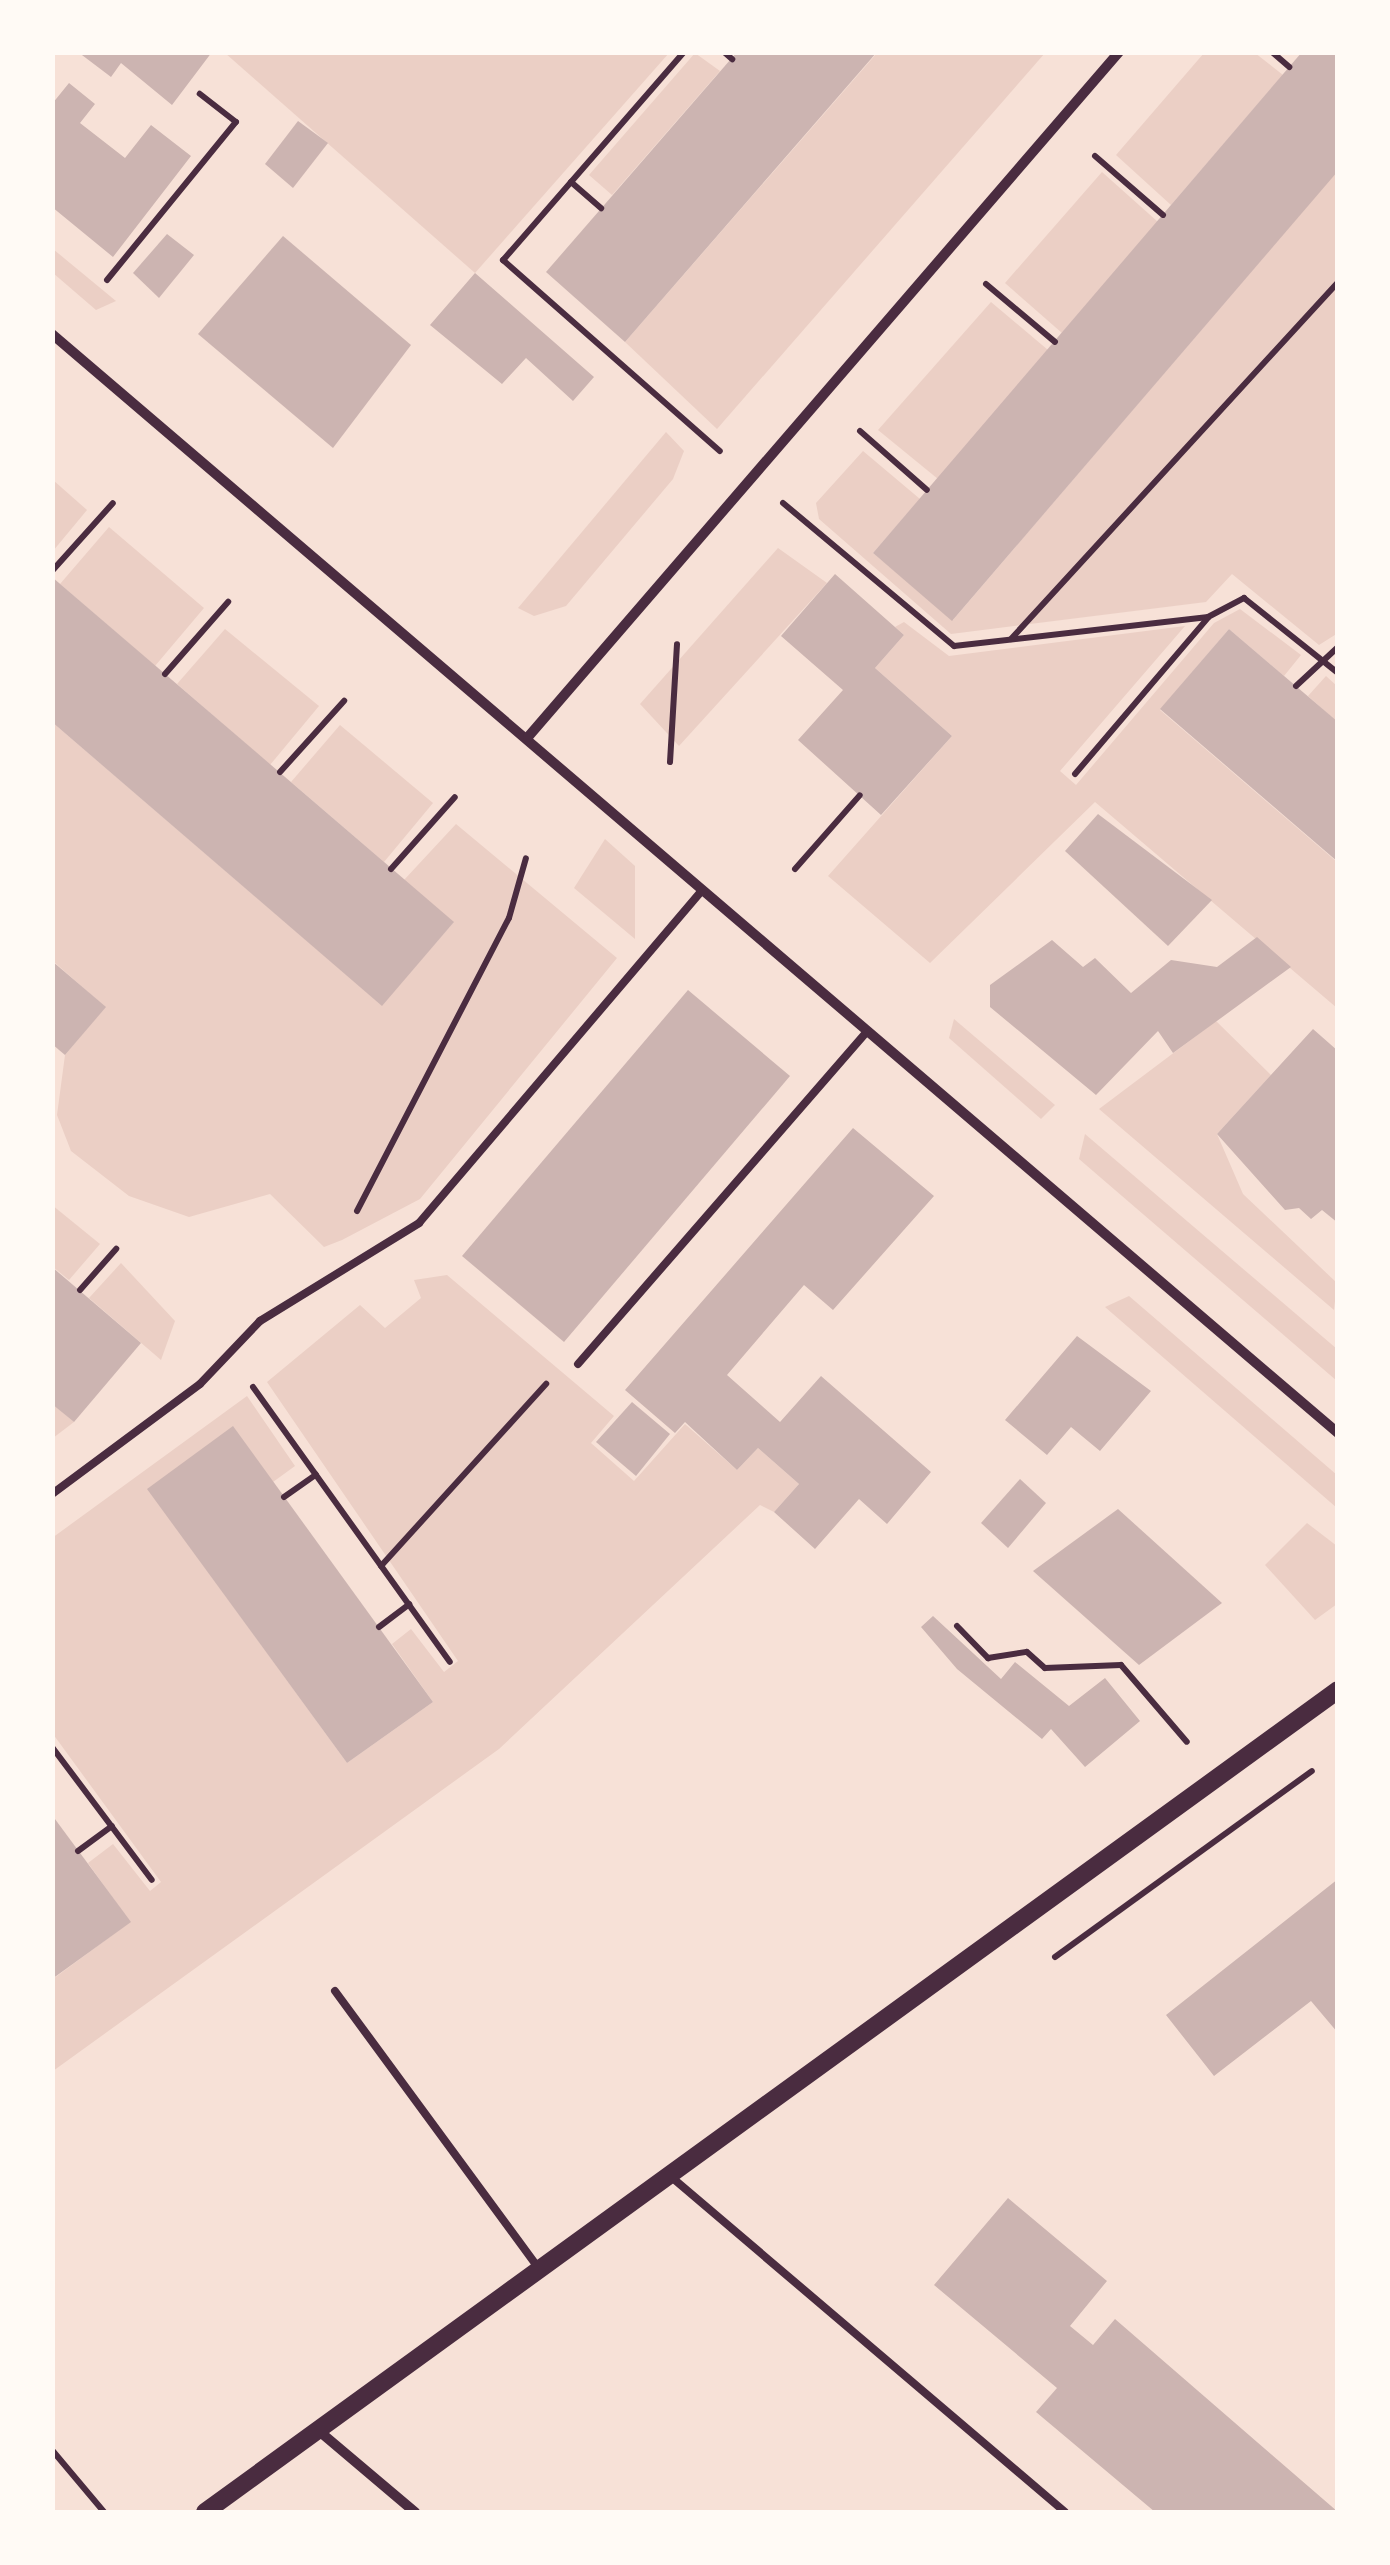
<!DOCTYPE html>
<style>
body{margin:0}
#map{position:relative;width:1390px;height:2565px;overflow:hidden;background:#f7e1d7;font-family:Lato,sans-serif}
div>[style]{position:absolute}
.green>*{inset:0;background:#ebcfc5}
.building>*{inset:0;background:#ccb4b1}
.path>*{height:6px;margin:-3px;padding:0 3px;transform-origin:3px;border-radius:3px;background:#4a2c40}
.service>*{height:8px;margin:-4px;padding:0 4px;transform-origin:4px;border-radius:4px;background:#4a2c40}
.minor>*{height:10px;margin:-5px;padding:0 5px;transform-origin:5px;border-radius:5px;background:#4a2c40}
.tertiary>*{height:18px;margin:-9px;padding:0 9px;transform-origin:9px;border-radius:9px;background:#4a2c40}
span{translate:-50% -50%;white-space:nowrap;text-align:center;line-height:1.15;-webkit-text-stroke:8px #fffaf5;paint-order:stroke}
.frame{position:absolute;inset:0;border:55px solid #fffaf5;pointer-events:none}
</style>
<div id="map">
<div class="green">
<i style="clip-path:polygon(225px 53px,669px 53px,475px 273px)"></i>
<i style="clip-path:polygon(695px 53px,720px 71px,612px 195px,589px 175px)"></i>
<i style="clip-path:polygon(877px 53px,1045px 53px,717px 429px,625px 342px)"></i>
<i style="clip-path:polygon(1204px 53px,1255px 53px,1283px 75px,1171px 205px,1116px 155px)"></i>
<i style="clip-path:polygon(1337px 171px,1338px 633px,1319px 645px,1232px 574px,1206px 602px,951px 634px,819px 519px,816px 503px,863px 451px,920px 499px,873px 553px,953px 620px)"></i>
<i style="clip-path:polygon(1102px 172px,1158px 222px,1062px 333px,1005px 283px)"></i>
<i style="clip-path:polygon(52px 249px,53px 249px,116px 301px,96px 310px,53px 273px)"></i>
<i style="clip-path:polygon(991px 302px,1048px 350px,938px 479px,878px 430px)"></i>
<i style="clip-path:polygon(666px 432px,684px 451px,673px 479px,566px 606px,534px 616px,518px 608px)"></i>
<i style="clip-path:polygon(53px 480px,87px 510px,53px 551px)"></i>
<i style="clip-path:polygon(109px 527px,204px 608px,155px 666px,60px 584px)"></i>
<i style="clip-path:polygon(778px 548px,827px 583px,679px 746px,640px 704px)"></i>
<i style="clip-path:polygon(1240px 609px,1301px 655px,1284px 676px,1229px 629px,1160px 710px,1337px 862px,1337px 1008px,1095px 802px,930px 963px,828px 876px,952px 736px,875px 668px,904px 635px,895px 627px,904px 622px,949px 656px,1185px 626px,1060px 771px,1076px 785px,1214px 623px)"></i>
<i style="clip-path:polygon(225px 629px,319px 706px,270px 765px,177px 684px)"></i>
<i style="clip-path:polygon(1326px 676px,1337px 686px,1337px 722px,1308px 696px)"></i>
<i style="clip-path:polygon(52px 722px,382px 1005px,453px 923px,404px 880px,456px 824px,617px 958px,420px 1199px,342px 1240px,324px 1247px,270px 1194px,189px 1217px,129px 1196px,71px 1151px,57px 1115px,65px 1055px,105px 1007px,53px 961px)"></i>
<i style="clip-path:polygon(340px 725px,433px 803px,384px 862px,291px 782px)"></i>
<i style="clip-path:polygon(605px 839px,635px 866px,635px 939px,574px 888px)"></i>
<i style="clip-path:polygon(954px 1019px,1055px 1105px,1041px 1119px,949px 1038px)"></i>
<i style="clip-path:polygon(1216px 1021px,1271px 1075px,1217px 1134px,1243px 1194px,1337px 1283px,1334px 1310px,1099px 1109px)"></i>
<i style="clip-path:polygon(1085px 1134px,1337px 1349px,1337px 1381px,1079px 1159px)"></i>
<i style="clip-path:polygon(52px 1205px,100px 1244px,69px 1280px,53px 1267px)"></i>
<i style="clip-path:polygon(121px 1263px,175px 1321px,161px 1360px,89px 1298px)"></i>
<i style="clip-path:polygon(447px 1275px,614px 1416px,591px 1443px,634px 1481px,685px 1424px,737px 1470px,758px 1448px,799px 1484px,774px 1512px,760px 1505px,499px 1749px,53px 2071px,53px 1979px,130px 1922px,88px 1863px,113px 1844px,150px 1891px,161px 1882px,53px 1734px,52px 1538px,247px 1396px,295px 1466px,273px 1482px,148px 1489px,347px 1763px,433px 1702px,392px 1644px,411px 1629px,444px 1672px,458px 1661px,267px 1382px,360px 1305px,385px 1328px,421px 1298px,414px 1280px)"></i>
<i style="clip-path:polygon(1129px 1296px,1337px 1475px,1337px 1508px,1105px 1307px)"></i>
<i style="clip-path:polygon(53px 1404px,74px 1422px,53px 1438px)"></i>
<i style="clip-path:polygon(1307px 1523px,1337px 1546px,1337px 1604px,1315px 1620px,1265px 1565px)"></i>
</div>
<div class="building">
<i style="clip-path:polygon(78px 52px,212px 52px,172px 105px,121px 63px,111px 77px)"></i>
<i style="clip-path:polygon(737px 52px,877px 52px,625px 342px,546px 272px)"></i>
<i style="clip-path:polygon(1302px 52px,1338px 52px,1338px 171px,952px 621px,873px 553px)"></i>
<i style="clip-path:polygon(69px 83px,95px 104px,80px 123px,125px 158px,151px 125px,191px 156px,113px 257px,52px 207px,52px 104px)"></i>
<i style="clip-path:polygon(298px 121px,328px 143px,293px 188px,265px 164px)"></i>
<i style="clip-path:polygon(167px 234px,194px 255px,159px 298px,133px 273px)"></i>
<i style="clip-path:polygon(283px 236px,411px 345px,333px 448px,198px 334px)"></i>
<i style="clip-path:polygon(475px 273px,594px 377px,573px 401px,526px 358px,502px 384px,430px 325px)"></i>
<i style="clip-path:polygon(835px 574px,904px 635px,875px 668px,952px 736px,881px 815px,798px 740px,843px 690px,781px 636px)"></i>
<i style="clip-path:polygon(52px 577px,454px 922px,382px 1006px,52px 722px)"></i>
<i style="clip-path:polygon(1229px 629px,1338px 722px,1338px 862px,1160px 709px)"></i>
<i style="clip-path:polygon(1098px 814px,1212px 900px,1168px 946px,1065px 851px)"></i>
<i style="clip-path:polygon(1257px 937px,1291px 967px,1173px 1053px,1158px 1031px,1096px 1095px,990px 1007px,990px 985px,1052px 940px,1083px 967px,1095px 958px,1131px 993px,1171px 960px,1217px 967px)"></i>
<i style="clip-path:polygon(52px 961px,106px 1007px,65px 1055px,52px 1044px)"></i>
<i style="clip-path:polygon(688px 990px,790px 1076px,564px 1342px,462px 1256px)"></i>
<i style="clip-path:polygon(1313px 1029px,1338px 1051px,1338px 1223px,1322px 1210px,1311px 1219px,1299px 1208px,1285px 1210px,1217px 1134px)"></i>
<i style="clip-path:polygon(853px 1128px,934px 1196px,833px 1310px,804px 1285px,727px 1375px,780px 1422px,821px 1376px,931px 1472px,887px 1524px,859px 1499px,815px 1549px,774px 1512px,799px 1484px,758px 1448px,737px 1470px,685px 1422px,675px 1433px,625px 1390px)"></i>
<i style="clip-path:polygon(52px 1267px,141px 1343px,74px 1422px,52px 1404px)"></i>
<i style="clip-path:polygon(1077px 1336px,1151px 1391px,1100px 1451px,1071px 1427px,1047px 1455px,1005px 1420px)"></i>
<i style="clip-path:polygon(632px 1402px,670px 1434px,636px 1476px,596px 1442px)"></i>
<i style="clip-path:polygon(233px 1426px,433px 1702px,347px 1763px,147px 1489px)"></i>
<i style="clip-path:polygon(1020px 1479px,1046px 1503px,1008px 1548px,981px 1523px)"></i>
<i style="clip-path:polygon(1118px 1509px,1222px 1603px,1139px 1665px,1033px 1571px)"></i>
<i style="clip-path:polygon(933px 1616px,1001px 1679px,1015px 1662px,1069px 1706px,1105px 1678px,1140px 1721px,1085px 1767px,1051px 1729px,1042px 1739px,957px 1669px,921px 1627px)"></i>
<i style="clip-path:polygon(52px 1815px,131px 1922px,52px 1979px)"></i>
<i style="clip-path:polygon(1338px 1879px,1338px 2033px,1311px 2001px,1214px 2076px,1166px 2015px)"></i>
<i style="clip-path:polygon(1008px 2198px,1107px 2281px,1070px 2326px,1093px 2345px,1115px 2319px,1338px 2512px,1155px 2512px,1036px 2412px,1057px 2388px,934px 2285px)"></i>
</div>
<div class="path">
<i style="left:684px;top:52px;width:276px;rotate:131deg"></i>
<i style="left:503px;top:260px;width:289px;rotate:41.4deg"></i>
<i style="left:724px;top:52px;width:11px;rotate:41deg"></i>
<i style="left:1272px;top:52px;width:23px;rotate:41deg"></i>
<i style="left:1095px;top:156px;width:90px;rotate:40.9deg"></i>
<i style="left:571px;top:182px;width:40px;rotate:41deg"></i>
<i style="left:107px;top:280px;width:204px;rotate:-50.8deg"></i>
<i style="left:236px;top:122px;width:46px;rotate:-142.1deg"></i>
<i style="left:986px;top:284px;width:90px;rotate:40deg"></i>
<i style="left:860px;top:431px;width:89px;rotate:41.4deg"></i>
<i style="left:783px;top:503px;width:223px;rotate:39.9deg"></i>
<i style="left:954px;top:646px;width:256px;rotate:-6.5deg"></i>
<i style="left:1208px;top:617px;width:41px;rotate:-27.8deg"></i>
<i style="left:1244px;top:598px;width:120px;rotate:38.6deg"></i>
<i style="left:52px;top:571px;width:91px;rotate:-48.1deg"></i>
<i style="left:1011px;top:639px;width:484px;rotate:-47.5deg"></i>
<i style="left:165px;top:674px;width:96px;rotate:-48.8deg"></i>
<i style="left:1296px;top:686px;width:57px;rotate:-42.9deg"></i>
<i style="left:670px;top:762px;width:118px;rotate:-86.6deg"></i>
<i style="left:280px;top:772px;width:96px;rotate:-48deg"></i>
<i style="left:1075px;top:774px;width:205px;rotate:-49.6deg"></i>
<i style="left:391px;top:869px;width:96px;rotate:-48.4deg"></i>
<i style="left:795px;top:869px;width:98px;rotate:-48.7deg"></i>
<i style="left:357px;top:1211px;width:330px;rotate:-62.6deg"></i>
<i style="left:509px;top:918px;width:62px;rotate:-74.2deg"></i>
<i style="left:80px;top:1290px;width:55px;rotate:-48.7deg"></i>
<i style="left:253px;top:1387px;width:338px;rotate:54.4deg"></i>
<i style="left:284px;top:1497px;width:39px;rotate:-35deg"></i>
<i style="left:381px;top:1566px;width:246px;rotate:-47.8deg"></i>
<i style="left:957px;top:1626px;width:45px;rotate:45.9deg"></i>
<i style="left:988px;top:1658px;width:39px;rotate:-9deg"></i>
<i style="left:1027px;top:1652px;width:24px;rotate:42deg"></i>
<i style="left:1045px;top:1668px;width:76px;rotate:-2.3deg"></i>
<i style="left:1121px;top:1665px;width:101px;rotate:49.4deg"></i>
<i style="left:379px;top:1627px;width:38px;rotate:-37deg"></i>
<i style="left:52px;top:1747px;width:166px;rotate:53.1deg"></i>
<i style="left:78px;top:1851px;width:42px;rotate:-36.3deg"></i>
<i style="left:1055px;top:1957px;width:317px;rotate:-35.9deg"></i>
<i style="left:52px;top:2450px;width:81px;rotate:50deg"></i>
</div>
<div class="service">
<i style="left:578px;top:1364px;width:440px;rotate:-49deg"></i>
<i style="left:52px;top:1494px;width:184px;rotate:-36.6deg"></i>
<i style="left:200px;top:1384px;width:87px;rotate:-46.4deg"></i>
<i style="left:260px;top:1321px;width:187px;rotate:-31.6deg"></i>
<i style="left:419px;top:1223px;width:437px;rotate:-49.6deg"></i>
<i style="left:335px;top:1991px;width:345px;rotate:53.7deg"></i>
<i style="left:669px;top:2175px;width:520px;rotate:40.4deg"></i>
</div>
<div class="minor">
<i style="left:52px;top:334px;width:1692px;rotate:40.52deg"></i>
<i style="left:528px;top:737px;width:905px;rotate:-49.21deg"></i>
<i style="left:319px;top:2431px;width:126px;rotate:40.2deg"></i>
</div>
<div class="tertiary">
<i style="left:205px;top:2512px;width:1400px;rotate:-35.96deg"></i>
</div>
<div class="frame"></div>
</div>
